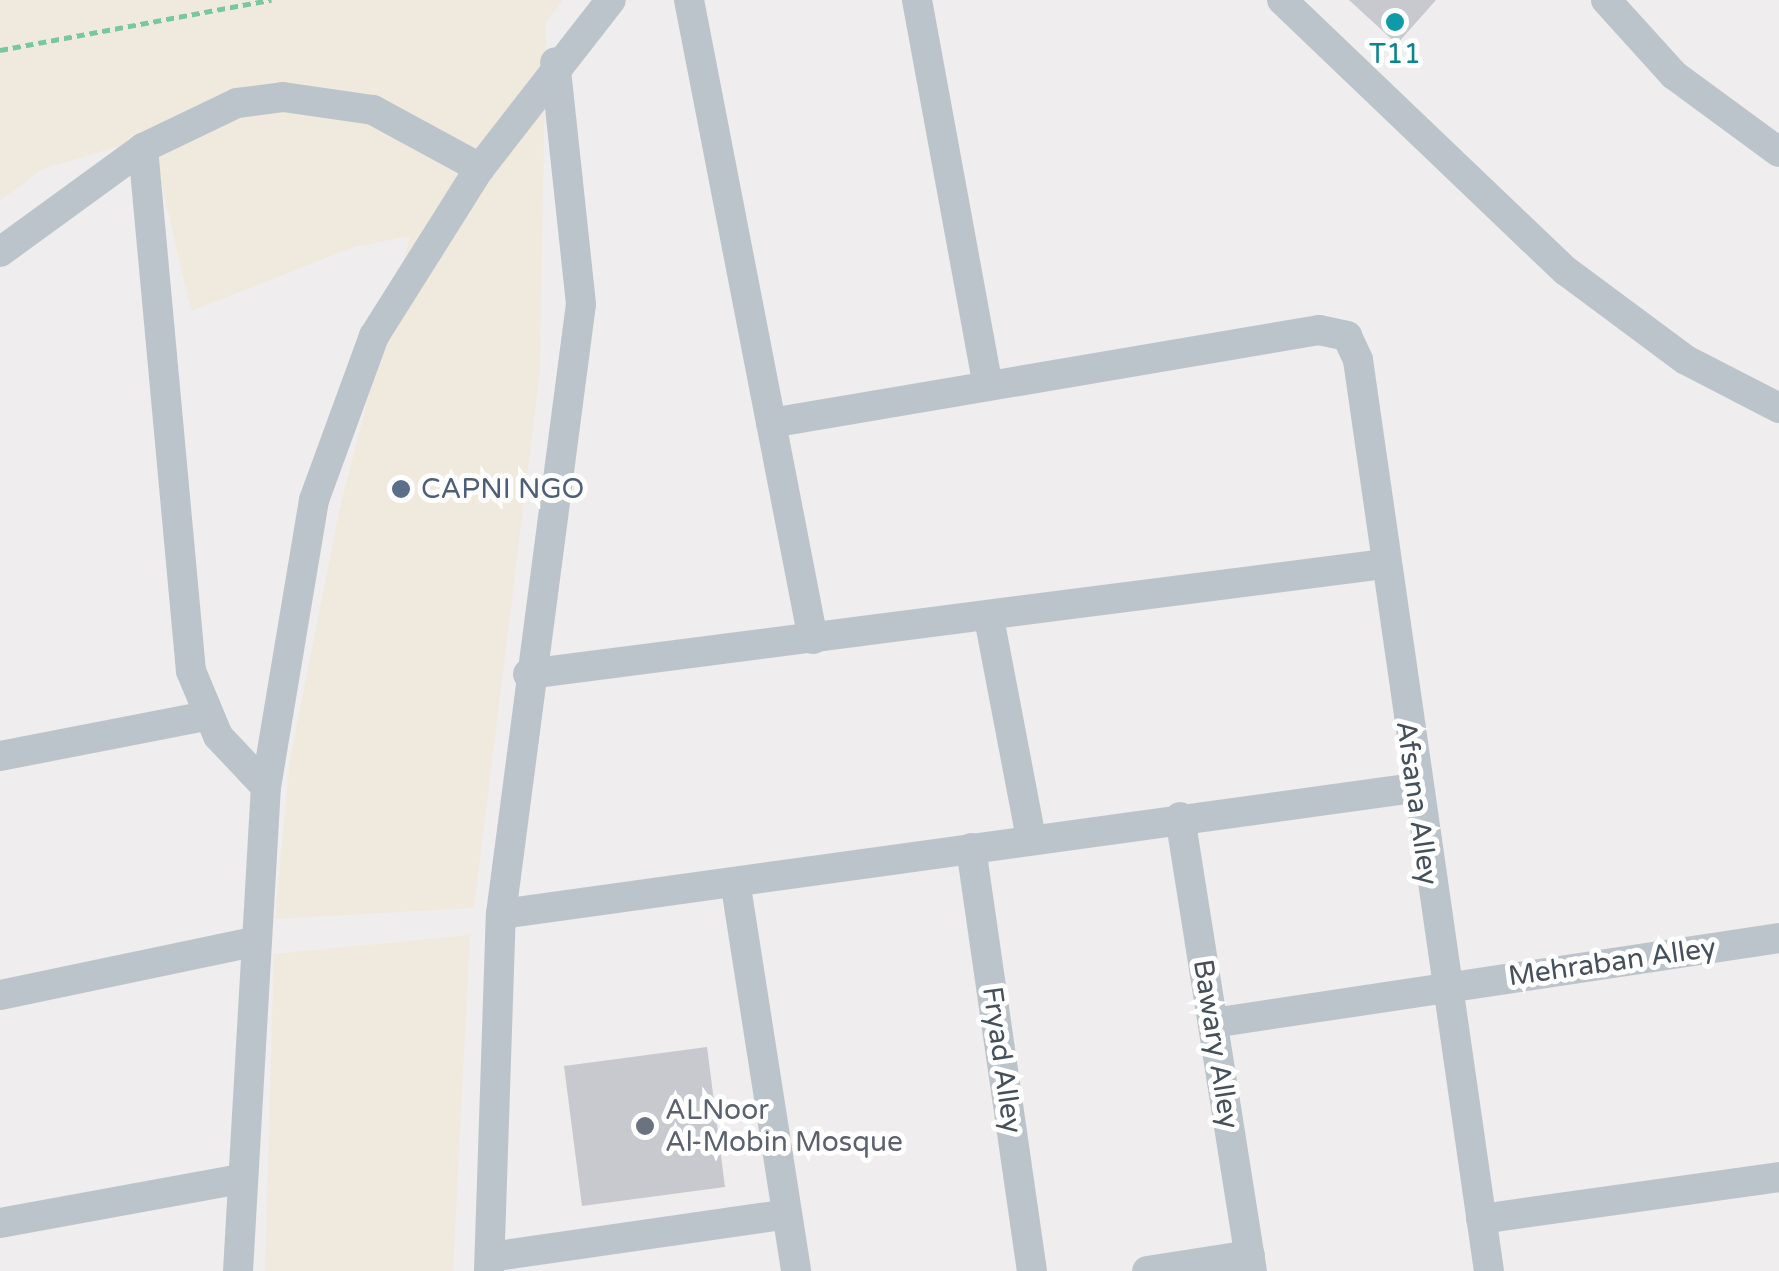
<!DOCTYPE html>
<style>
body{margin:0}
#map{position:relative;width:1779px;height:1271px;overflow:hidden;background:#efeded;font-family:"Varela Round",sans-serif}
div>[style]{position:absolute}
.sand>*{inset:0;background:#f0eade}
.building>*{inset:0;background:#c7c9cf}
.path>*{height:5px;margin-top:-2.5px;transform-origin:0;background:repeating-linear-gradient(90deg,#78c79e 0 8px,transparent 0 13px)}
.minor>*{height:30px;margin:-15px;padding:0 15px;transform-origin:15px;border-radius:15px;background:#bcc4cb}
.dots>*{width:28px;height:28px;translate:-50% -50%;box-sizing:border-box;border:5px solid #fff;border-radius:50%}
span{translate:-50% -50%;white-space:nowrap;text-align:center;line-height:1.15;-webkit-text-stroke:10px #fff;paint-order:stroke}
.culture-label{font-size:28px;color:#0d838f}
.service-label{font-size:28px;color:#4e5e75}
.left{translate:0 -50%;text-align:left}
.street-label{font-size:28px;color:#465059}
.worship-label{font-size:28px;color:#5b616d}
</style>
<div id="map">
<div class="sand">
<i style="clip-path:polygon(0 0,563px 0,546px 22px,540px 371px,474px 908px,275px 919px,290px 760px,340px 507px,410px 236px,354px 247px,191px 311px,151px 137px,42px 169px,0 201px)"></i>
<i style="clip-path:polygon(470px 935px,453px 1271px,265px 1271px,274px 954px)"></i>
</div>
<div class="building">
<i style="clip-path:polygon(1349px 0,1436px 0,1397px 44px)"></i>
<i style="clip-path:polygon(707px 1047px,725px 1187px,582px 1206px,564px 1066px)"></i>
</div>
<div class="path">
<i style="left:0;top:50px;width:276px;rotate:-10.5deg"></i>
</div>
<div class="minor">
<i style="left:689px;top:0;width:651px;rotate:79.02deg"></i>
<i style="left:917px;top:0;width:392px;rotate:79.6deg"></i>
<i style="left:1282px;top:0;width:393px;rotate:43.7deg"></i>
<i style="left:1566px;top:271px;width:149px;rotate:36.6deg"></i>
<i style="left:1686px;top:360px;width:105px;rotate:27.3deg"></i>
<i style="left:1606px;top:0;width:101px;rotate:47.8deg"></i>
<i style="left:1674px;top:75px;width:130px;rotate:36.3deg"></i>
<i style="left:143px;top:148px;width:525px;rotate:84.76deg"></i>
<i style="left:191px;top:671px;width:70px;rotate:67.4deg"></i>
<i style="left:218px;top:736px;width:70px;rotate:46.7deg"></i>
<i style="left:0;top:252px;width:177px;rotate:-36deg"></i>
<i style="left:143px;top:148px;width:104px;rotate:-25.6deg"></i>
<i style="left:237px;top:103px;width:46px;rotate:-7.4deg"></i>
<i style="left:283px;top:97px;width:91px;rotate:8.2deg"></i>
<i style="left:373px;top:110px;width:122px;rotate:28.5deg"></i>
<i style="left:771px;top:423px;width:556px;rotate:-9.63deg"></i>
<i style="left:1319px;top:330px;width:29px;rotate:12deg"></i>
<i style="left:1347px;top:336px;width:26px;rotate:65deg"></i>
<i style="left:1358px;top:360px;width:920px;rotate:81.82deg"></i>
<i style="left:989px;top:618px;width:225px;rotate:79.2deg"></i>
<i style="left:528px;top:674px;width:862px;rotate:-7.33deg"></i>
<i style="left:0;top:756px;width:209px;rotate:-11deg"></i>
<i style="left:1180px;top:817px;width:460px;rotate:81deg"></i>
<i style="left:971px;top:848px;width:427px;rotate:81.8deg"></i>
<i style="left:736px;top:887px;width:389px;rotate:81.1deg"></i>
<i style="left:501px;top:914px;width:922px;rotate:-7.86deg"></i>
<i style="left:0;top:995px;width:259px;rotate:-11.8deg"></i>
<i style="left:1213px;top:1023px;width:572px;rotate:-8.54deg"></i>
<i style="left:1481px;top:1219px;width:301px;rotate:-8deg"></i>
<i style="left:0;top:1223px;width:243px;rotate:-10.4deg"></i>
<i style="left:490px;top:1257px;width:300px;rotate:-8.2deg"></i>
<i style="left:238px;top:1271px;width:485px;rotate:-86.7deg"></i>
<i style="left:266px;top:787px;width:291px;rotate:-80.5deg"></i>
<i style="left:314px;top:500px;width:175px;rotate:-69.9deg"></i>
<i style="left:374px;top:336px;width:199px;rotate:-57.8deg"></i>
<i style="left:480px;top:168px;width:213px;rotate:-52.1deg"></i>
<i style="left:489px;top:1271px;width:357px;rotate:-88.1deg"></i>
<i style="left:501px;top:914px;width:615px;rotate:-82.53deg"></i>
<i style="left:581px;top:304px;width:243px;rotate:-96.1deg"></i>
<i style="left:1147px;top:1271px;width:104px;rotate:-8.8deg"></i>
</div>
<div class="dots">
<i style="left:1395px;top:22px;background:#0f9aa8"></i>
<i style="left:401px;top:489px;background:#5c6f8a"></i>
<i style="left:645px;top:1126px;background:#6b7280"></i>
</div>
<div class="culture-label">
<span style="left:1395px;top:54px">T11</span>
</div>
<div class="service-label">
<span class="left" style="left:421px;top:489px">CAPNI NGO</span>
</div>
<div class="street-label">
<span style="left:1417px;top:803px;rotate:82deg">Afsana Alley</span>
<span style="left:1612px;top:962px;rotate:-8deg">Mehraban Alley</span>
<span style="left:1216px;top:1044px;rotate:81deg">Bawary Alley</span>
<span style="left:1002px;top:1060px;rotate:82deg">Fryad Alley</span>
</div>
<div class="worship-label">
<span class="left" style="left:665px;top:1126px">ALNoor<br>Al-Mobin Mosque</span>
</div>
</div>
